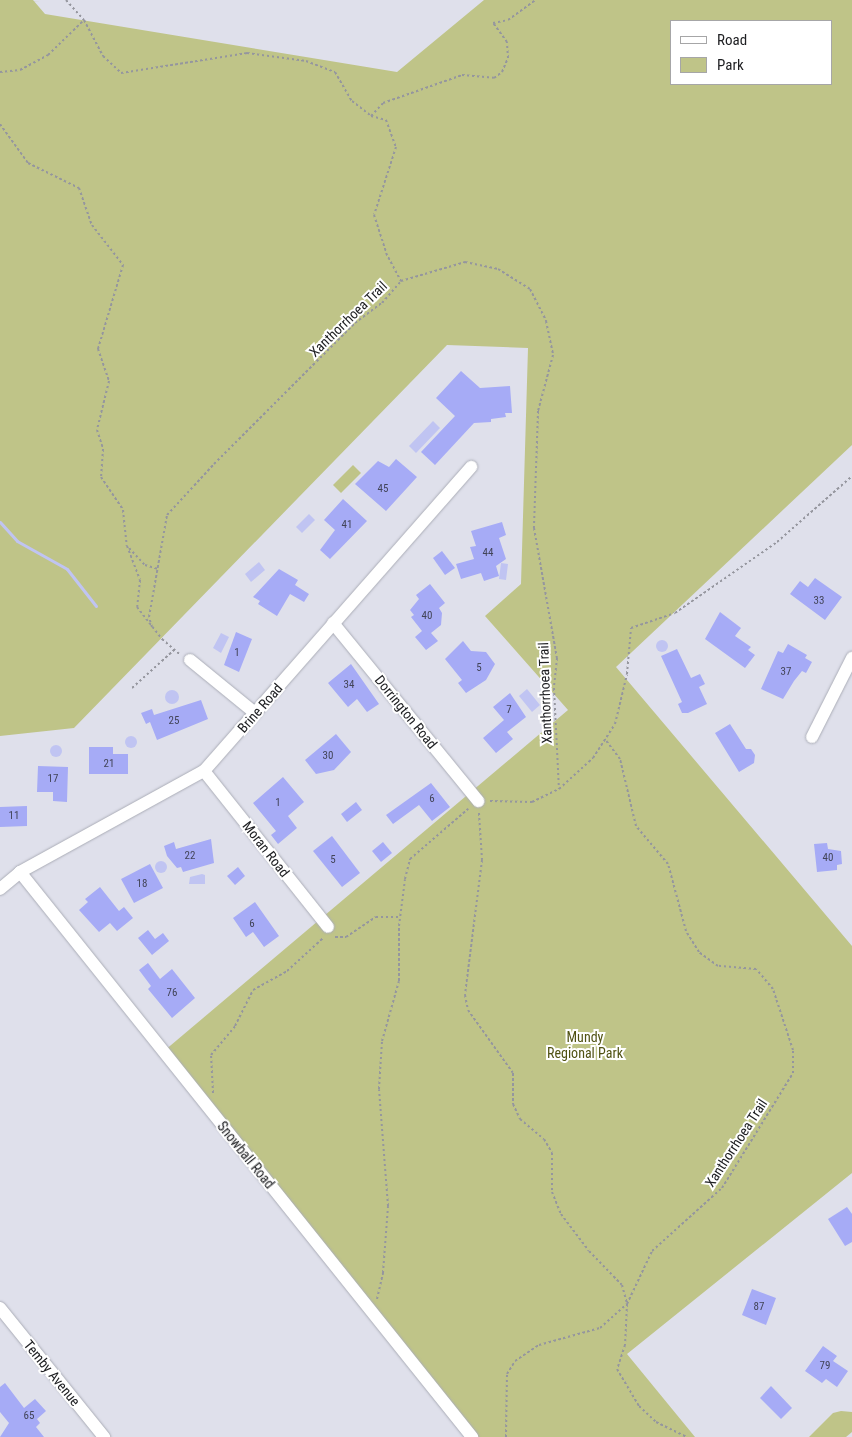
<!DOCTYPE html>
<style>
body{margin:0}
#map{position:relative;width:852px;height:1437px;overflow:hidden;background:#dfe0eb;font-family:"Roboto Condensed",sans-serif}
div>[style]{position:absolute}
.green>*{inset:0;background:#bfc488}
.water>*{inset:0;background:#c0c4f2}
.round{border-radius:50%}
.stream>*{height:3px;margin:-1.5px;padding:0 1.5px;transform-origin:1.5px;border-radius:1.5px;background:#c0c4f2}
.building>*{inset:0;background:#a6abf6}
.path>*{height:2px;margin-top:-1px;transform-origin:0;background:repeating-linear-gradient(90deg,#95969e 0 2.5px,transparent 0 5px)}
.roads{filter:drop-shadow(0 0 1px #abadb7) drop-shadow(0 0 1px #abadb7)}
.minor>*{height:12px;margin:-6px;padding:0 6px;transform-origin:6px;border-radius:6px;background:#fff}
span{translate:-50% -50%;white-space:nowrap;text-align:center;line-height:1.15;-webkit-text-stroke:4px #fff;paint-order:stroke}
.number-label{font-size:11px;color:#424458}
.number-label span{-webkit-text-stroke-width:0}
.street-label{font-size:14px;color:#202124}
.park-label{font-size:14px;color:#505213}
.legend{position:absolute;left:670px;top:20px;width:162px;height:65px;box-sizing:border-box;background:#fff;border:1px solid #a6a6a7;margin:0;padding:6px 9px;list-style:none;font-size:15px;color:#202124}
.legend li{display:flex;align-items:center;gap:10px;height:25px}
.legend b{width:25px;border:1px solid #a6a6a7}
</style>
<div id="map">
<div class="green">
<i style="clip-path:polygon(evenodd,0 0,33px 0,45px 14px,397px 72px,484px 0,852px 0,852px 445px,616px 667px,852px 946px,852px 1173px,627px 1354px,695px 1437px,472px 1437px,164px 1051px,568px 710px,485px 616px,521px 584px,528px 348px,447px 345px,74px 728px,0 736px,0 0,671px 21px,831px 21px,831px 84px,671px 84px,671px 21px)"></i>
<i style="clip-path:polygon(353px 465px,361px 473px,341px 493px,333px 485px)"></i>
<i style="clip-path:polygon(841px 1411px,852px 1412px,852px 1432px,846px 1437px,809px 1437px,833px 1413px)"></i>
</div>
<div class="water">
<i style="clip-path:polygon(433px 421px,440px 428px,416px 453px,409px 446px)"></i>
<i style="clip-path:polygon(309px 514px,315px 520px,302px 533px,296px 527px)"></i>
<i style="clip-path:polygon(259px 562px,265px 570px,251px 582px,245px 574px)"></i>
<i style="clip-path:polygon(501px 563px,508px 564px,506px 580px,499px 579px)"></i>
<i style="clip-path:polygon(221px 633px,229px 637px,221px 653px,213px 648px)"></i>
<i class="round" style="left:656px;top:640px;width:12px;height:12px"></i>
<i style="clip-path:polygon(527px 689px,540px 705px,532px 712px,519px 696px)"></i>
<i class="round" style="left:165px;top:690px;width:14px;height:14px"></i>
<i class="round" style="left:125px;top:736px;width:12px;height:12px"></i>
<i class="round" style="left:50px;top:745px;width:12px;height:12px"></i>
<i class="round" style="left:155px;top:861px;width:12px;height:12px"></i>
<i style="clip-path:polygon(202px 874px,205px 875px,205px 884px,189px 884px,190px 877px)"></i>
</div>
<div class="stream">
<i style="left:0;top:522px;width:25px;rotate:48deg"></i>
<i style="left:17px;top:541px;width:57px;rotate:29.2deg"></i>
<i style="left:67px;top:569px;width:47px;rotate:51.9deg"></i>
</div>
<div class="building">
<i style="clip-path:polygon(461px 371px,480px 388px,510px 386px,512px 413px,505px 413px,506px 417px,491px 419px,491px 422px,474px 423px,435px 465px,421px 452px,455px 416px,436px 398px)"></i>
<i style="clip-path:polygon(396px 459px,417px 477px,386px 511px,355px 484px,378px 461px,389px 467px)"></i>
<i style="clip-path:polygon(343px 499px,367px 521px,330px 559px,320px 550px,335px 530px,324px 520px)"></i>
<i style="clip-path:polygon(502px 522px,506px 535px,499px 538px,506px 559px,496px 566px,499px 576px,484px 581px,481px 573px,461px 579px,456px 564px,474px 559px,470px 547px,476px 546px,471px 531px)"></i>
<i style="clip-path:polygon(442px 551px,455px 568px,445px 575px,433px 558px)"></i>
<i style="clip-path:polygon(279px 569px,298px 580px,295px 585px,309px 594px,304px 602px,290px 594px,277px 616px,258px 604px,260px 601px,253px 597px)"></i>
<i style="clip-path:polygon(815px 578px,842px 597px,825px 620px,790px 594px,800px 581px,808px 587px)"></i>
<i style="clip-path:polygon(430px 584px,445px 603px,439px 608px,442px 613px,441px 625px,431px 633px,438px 641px,426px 650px,415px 637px,422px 631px,411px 617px,414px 615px,410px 610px,419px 599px,416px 595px)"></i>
<i style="clip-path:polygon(720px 612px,741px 628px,735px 636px,751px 647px,748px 650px,755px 655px,745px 668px,705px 639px)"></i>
<i style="clip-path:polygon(236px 632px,252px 639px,239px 672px,224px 665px)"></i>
<i style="clip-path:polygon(463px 641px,471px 651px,486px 652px,495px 664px,486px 680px,466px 693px,458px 683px,462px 680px,445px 659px)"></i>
<i style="clip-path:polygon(788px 644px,807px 655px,805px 658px,812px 662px,806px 673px,802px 671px,794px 681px,783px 699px,761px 689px,778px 651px,783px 653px)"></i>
<i style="clip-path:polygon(677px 649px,691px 678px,700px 674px,705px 684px,699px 687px,707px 704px,688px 713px,682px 713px,678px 704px,682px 702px,661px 656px)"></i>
<i style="clip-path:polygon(351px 664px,379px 704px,367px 712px,357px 699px,348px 707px,328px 683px)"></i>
<i style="clip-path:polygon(510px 693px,526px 717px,507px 732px,513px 739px,496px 753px,483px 738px,504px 720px,493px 707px)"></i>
<i style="clip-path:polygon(201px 700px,208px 719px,157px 740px,150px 722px,146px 724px,141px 713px,152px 709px,154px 715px)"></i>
<i style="clip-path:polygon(730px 724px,746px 749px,751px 749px,755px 755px,754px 763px,739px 772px,715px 733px)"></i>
<i style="clip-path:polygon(336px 734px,351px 752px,334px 770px,316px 774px,305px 760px)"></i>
<i style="clip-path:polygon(89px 747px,113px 747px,113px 754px,128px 754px,128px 774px,89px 774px)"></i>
<i style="clip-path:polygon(38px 766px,68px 767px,67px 802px,53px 801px,53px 792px,37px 792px)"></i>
<i style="clip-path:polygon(283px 777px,304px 802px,288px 816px,297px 828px,278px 844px,271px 835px,276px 831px,253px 803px)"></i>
<i style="clip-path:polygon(431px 783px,450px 807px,432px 821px,419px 805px,393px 824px,386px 815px)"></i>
<i style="clip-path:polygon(356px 802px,362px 810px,347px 822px,341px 814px)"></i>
<i style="clip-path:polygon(27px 806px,27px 826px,0 827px,0 807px)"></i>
<i style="clip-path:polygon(332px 836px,360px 873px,342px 887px,313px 851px)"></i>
<i style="clip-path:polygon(211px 839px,214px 863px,183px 872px,181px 867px,177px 868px,167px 856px,164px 846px,174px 842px,176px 849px)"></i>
<i style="clip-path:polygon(383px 842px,392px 853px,381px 862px,372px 851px)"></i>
<i style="clip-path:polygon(827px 843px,828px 849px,841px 851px,842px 864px,837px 865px,837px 870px,817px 872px,814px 844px)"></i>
<i style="clip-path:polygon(150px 864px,163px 888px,134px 903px,121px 879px)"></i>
<i style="clip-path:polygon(238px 867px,245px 876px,235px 885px,227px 876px)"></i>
<i style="clip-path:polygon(100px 887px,119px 911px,124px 907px,133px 918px,117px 931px,110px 923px,99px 932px,79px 910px,88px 902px,85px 899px)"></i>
<i style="clip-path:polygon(255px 902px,279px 936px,264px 947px,253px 932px,246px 937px,233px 918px)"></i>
<i style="clip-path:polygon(148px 930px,155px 939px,163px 933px,169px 941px,152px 955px,138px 938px)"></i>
<i style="clip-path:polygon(148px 963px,160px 979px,172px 969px,195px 998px,172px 1018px,148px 989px,151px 986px,139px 970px)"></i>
<i style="clip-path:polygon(847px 1207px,852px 1214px,852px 1242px,845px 1246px,828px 1219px)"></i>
<i style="clip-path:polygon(752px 1289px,776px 1298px,766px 1325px,742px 1315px)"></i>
<i style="clip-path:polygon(823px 1346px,837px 1356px,833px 1361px,848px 1371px,837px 1387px,826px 1379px,822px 1383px,805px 1371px)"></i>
<i style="clip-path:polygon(5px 1383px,24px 1408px,35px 1399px,46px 1411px,37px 1419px,40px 1423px,36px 1427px,44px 1437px,0 1437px,9px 1423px,0 1412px,0 1387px)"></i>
<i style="clip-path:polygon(771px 1386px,792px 1408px,781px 1419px,760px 1398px)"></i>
</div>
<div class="path">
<i style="left:66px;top:0;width:27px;rotate:48deg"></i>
<i style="left:0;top:72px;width:20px;rotate:-6deg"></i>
<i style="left:20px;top:70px;width:32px;rotate:-28deg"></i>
<i style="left:48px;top:55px;width:50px;rotate:-44.2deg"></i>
<i style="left:84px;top:20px;width:41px;rotate:62.2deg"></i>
<i style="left:103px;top:56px;width:25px;rotate:43deg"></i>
<i style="left:121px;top:73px;width:128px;rotate:-9deg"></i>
<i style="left:247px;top:53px;width:60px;rotate:7.7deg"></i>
<i style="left:306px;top:61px;width:31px;rotate:21deg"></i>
<i style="left:335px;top:72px;width:34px;rotate:60deg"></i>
<i style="left:352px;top:101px;width:24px;rotate:38deg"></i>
<i style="left:371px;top:116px;width:16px;rotate:15deg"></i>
<i style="left:386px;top:120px;width:29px;rotate:70deg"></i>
<i style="left:396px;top:147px;width:71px;rotate:107.9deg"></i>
<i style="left:374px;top:215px;width:40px;rotate:72deg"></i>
<i style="left:386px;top:253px;width:32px;rotate:62deg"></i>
<i style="left:371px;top:116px;width:18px;rotate:-47deg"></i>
<i style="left:383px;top:103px;width:84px;rotate:-19.5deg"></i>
<i style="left:462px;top:75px;width:32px;rotate:5deg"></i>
<i style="left:494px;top:78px;width:10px;rotate:-37deg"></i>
<i style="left:502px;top:72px;width:15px;rotate:-67deg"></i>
<i style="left:508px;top:58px;width:16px;rotate:-94deg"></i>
<i style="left:507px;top:42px;width:24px;rotate:-126deg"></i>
<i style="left:493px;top:23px;width:15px;rotate:-11deg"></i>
<i style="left:508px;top:20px;width:34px;rotate:-36deg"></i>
<i style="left:0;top:124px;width:48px;rotate:54.3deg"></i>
<i style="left:28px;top:163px;width:57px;rotate:26.1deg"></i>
<i style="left:79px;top:188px;width:39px;rotate:71deg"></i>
<i style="left:92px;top:225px;width:51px;rotate:52.2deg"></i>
<i style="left:123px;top:265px;width:88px;rotate:106.6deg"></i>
<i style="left:98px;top:349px;width:34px;rotate:71deg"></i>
<i style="left:109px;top:381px;width:50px;rotate:103.8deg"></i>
<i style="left:97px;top:430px;width:20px;rotate:72deg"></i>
<i style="left:103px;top:449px;width:28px;rotate:94deg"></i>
<i style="left:101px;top:477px;width:40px;rotate:56deg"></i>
<i style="left:123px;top:510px;width:36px;rotate:84deg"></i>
<i style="left:127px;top:546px;width:36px;rotate:69deg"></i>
<i style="left:140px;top:580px;width:27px;rotate:96deg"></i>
<i style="left:137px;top:607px;width:41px;rotate:52deg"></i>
<i style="left:162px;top:639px;width:23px;rotate:41deg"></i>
<i style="left:129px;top:548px;width:23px;rotate:47deg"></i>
<i style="left:145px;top:565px;width:14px;rotate:17deg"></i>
<i style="left:152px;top:627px;width:10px;rotate:-107deg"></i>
<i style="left:149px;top:617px;width:104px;rotate:-80deg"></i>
<i style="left:167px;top:515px;width:69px;rotate:-47.3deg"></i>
<i style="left:214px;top:464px;width:199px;rotate:-45deg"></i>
<i style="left:355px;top:323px;width:34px;rotate:-37deg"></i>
<i style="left:382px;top:303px;width:29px;rotate:-49deg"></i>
<i style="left:401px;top:281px;width:67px;rotate:-16.5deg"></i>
<i style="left:465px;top:262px;width:34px;rotate:12deg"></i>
<i style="left:498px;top:269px;width:38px;rotate:32deg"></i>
<i style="left:530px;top:289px;width:36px;rotate:63deg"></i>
<i style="left:546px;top:321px;width:35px;rotate:78deg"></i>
<i style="left:553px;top:355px;width:58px;rotate:105deg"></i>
<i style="left:538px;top:411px;width:117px;rotate:92deg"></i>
<i style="left:534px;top:528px;width:132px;rotate:80deg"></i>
<i style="left:557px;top:658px;width:30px;rotate:96deg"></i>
<i style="left:554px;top:688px;width:101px;rotate:87.2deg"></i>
<i style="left:132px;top:688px;width:57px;rotate:-42.1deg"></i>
<i style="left:490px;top:801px;width:42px;rotate:1.4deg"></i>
<i style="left:532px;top:802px;width:30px;rotate:-26deg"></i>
<i style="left:559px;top:789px;width:46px;rotate:-42.4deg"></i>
<i style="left:593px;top:758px;width:40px;rotate:-57.1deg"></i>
<i style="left:615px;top:724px;width:51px;rotate:-76.5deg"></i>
<i style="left:627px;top:674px;width:46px;rotate:-85deg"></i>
<i style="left:631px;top:628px;width:46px;rotate:-18.8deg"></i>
<i style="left:675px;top:613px;width:124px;rotate:-34.8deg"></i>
<i style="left:777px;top:542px;width:100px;rotate:-41.3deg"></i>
<i style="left:479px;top:813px;width:47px;rotate:86.3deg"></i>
<i style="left:482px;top:860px;width:136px;rotate:97.2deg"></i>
<i style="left:465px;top:995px;width:15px;rotate:79deg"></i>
<i style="left:468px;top:1010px;width:77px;rotate:54.5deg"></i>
<i style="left:513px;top:1073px;width:31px;rotate:90deg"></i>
<i style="left:513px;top:1104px;width:17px;rotate:65deg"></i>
<i style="left:520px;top:1119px;width:31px;rotate:40deg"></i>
<i style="left:544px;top:1139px;width:16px;rotate:60deg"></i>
<i style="left:552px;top:1153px;width:39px;rotate:90deg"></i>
<i style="left:552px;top:1192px;width:24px;rotate:68deg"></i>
<i style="left:561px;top:1214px;width:46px;rotate:52.9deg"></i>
<i style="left:589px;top:1251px;width:47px;rotate:45.9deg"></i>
<i style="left:622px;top:1285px;width:20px;rotate:75deg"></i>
<i style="left:627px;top:1304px;width:41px;rotate:92.8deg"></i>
<i style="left:625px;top:1345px;width:25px;rotate:108deg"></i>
<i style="left:617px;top:1369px;width:43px;rotate:59.3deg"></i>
<i style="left:639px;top:1406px;width:23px;rotate:43deg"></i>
<i style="left:656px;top:1422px;width:34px;rotate:26deg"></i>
<i style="left:335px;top:937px;width:11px"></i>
<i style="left:346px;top:937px;width:36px;rotate:-34deg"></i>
<i style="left:376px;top:917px;width:23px"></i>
<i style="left:213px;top:1093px;width:38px;rotate:-93deg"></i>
<i style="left:211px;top:1055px;width:38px;rotate:-50deg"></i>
<i style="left:235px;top:1026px;width:40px;rotate:-63.4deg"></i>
<i style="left:253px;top:990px;width:39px;rotate:-29deg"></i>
<i style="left:287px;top:971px;width:49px;rotate:-42.5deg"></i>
<i style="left:377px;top:1299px;width:27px;rotate:-77deg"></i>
<i style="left:383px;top:1273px;width:67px;rotate:-85.7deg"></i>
<i style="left:388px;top:1206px;width:117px;rotate:-94.4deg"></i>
<i style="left:379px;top:1089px;width:48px;rotate:-86.4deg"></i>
<i style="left:382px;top:1041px;width:62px;rotate:-74.2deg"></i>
<i style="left:399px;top:981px;width:55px;rotate:-90deg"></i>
<i style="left:399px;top:926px;width:47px;rotate:-82.7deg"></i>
<i style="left:405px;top:879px;width:21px;rotate:-76deg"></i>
<i style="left:410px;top:859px;width:77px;rotate:-40.8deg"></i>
<i style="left:506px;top:1437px;width:63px;rotate:-89.1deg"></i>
<i style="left:507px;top:1374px;width:15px;rotate:-58deg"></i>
<i style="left:515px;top:1361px;width:29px;rotate:-34deg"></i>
<i style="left:539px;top:1345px;width:63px;rotate:-15.6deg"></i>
<i style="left:600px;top:1328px;width:36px;rotate:-42deg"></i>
<i style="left:627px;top:1304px;width:59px;rotate:-64.7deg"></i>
<i style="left:652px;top:1251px;width:94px;rotate:-42deg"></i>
<i style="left:722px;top:1188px;width:135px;rotate:-58.3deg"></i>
<i style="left:793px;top:1073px;width:23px;rotate:-90deg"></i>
<i style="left:793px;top:1050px;width:64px;rotate:-108.2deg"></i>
<i style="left:773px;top:989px;width:26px;rotate:-130deg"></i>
<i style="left:756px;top:969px;width:38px;rotate:-175deg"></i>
<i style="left:718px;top:966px;width:24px;rotate:-144deg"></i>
<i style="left:699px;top:952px;width:25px;rotate:-122deg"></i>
<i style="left:686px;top:931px;width:69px;rotate:-105deg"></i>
<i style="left:668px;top:864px;width:50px;rotate:-130.1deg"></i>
<i style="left:636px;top:826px;width:69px;rotate:-103.4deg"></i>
<i style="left:620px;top:759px;width:25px;rotate:-127deg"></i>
</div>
<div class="roads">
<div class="minor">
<i style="left:333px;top:623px;width:230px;rotate:50.8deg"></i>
<i style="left:190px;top:660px;width:84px;rotate:39.2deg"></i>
<i style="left:812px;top:737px;width:89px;rotate:-63.1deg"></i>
<i style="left:204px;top:771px;width:199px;rotate:51.5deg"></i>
<i style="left:20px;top:872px;width:724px;rotate:51.34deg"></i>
<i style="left:0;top:889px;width:26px;rotate:-40deg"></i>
<i style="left:20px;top:872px;width:210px;rotate:-28.8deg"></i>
<i style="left:204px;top:771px;width:405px;rotate:-48.7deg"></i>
<i style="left:0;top:1308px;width:166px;rotate:51.1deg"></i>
</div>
</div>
<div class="number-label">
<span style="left:383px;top:489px">45</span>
<span style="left:347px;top:525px">41</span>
<span style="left:488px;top:553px">44</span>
<span style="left:819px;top:601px">33</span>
<span style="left:427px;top:616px">40</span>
<span style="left:237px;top:653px">1</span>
<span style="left:479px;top:668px">5</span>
<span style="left:786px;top:672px">37</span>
<span style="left:349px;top:685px">34</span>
<span style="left:509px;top:710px">7</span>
<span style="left:174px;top:721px">25</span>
<span style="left:328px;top:756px">30</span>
<span style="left:109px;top:764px">21</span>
<span style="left:53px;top:779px">17</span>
<span style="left:432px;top:799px">6</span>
<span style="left:278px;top:803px">1</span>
<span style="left:14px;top:816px">11</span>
<span style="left:190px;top:856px">22</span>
<span style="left:828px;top:858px">40</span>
<span style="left:333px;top:860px">5</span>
<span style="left:142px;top:884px">18</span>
<span style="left:252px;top:924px">6</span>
<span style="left:172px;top:993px">76</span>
<span style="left:759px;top:1307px">87</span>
<span style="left:825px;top:1366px">79</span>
<span style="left:29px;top:1416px">65</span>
</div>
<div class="street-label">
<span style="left:348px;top:319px;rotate:-44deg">Xanthorrhoea Trail</span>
<span style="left:545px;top:693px;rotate:-92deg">Xanthorrhoea Trail</span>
<span style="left:260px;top:708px;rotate:-49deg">Brine Road</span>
<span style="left:406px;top:712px;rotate:51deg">Dorrington Road</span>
<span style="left:266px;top:849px;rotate:52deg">Moran Road</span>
<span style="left:736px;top:1143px;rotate:-57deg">Xanthorrhoea Trail</span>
<span style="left:246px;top:1155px;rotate:51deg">Snowball Road</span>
<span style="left:52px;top:1373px;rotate:51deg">Temby Avenue</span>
</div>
<div class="park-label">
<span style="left:585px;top:1045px">Mundy<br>Regional Park</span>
</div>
<ul class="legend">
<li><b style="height:6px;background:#fff"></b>Road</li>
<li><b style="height:14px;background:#bfc488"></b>Park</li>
</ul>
</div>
